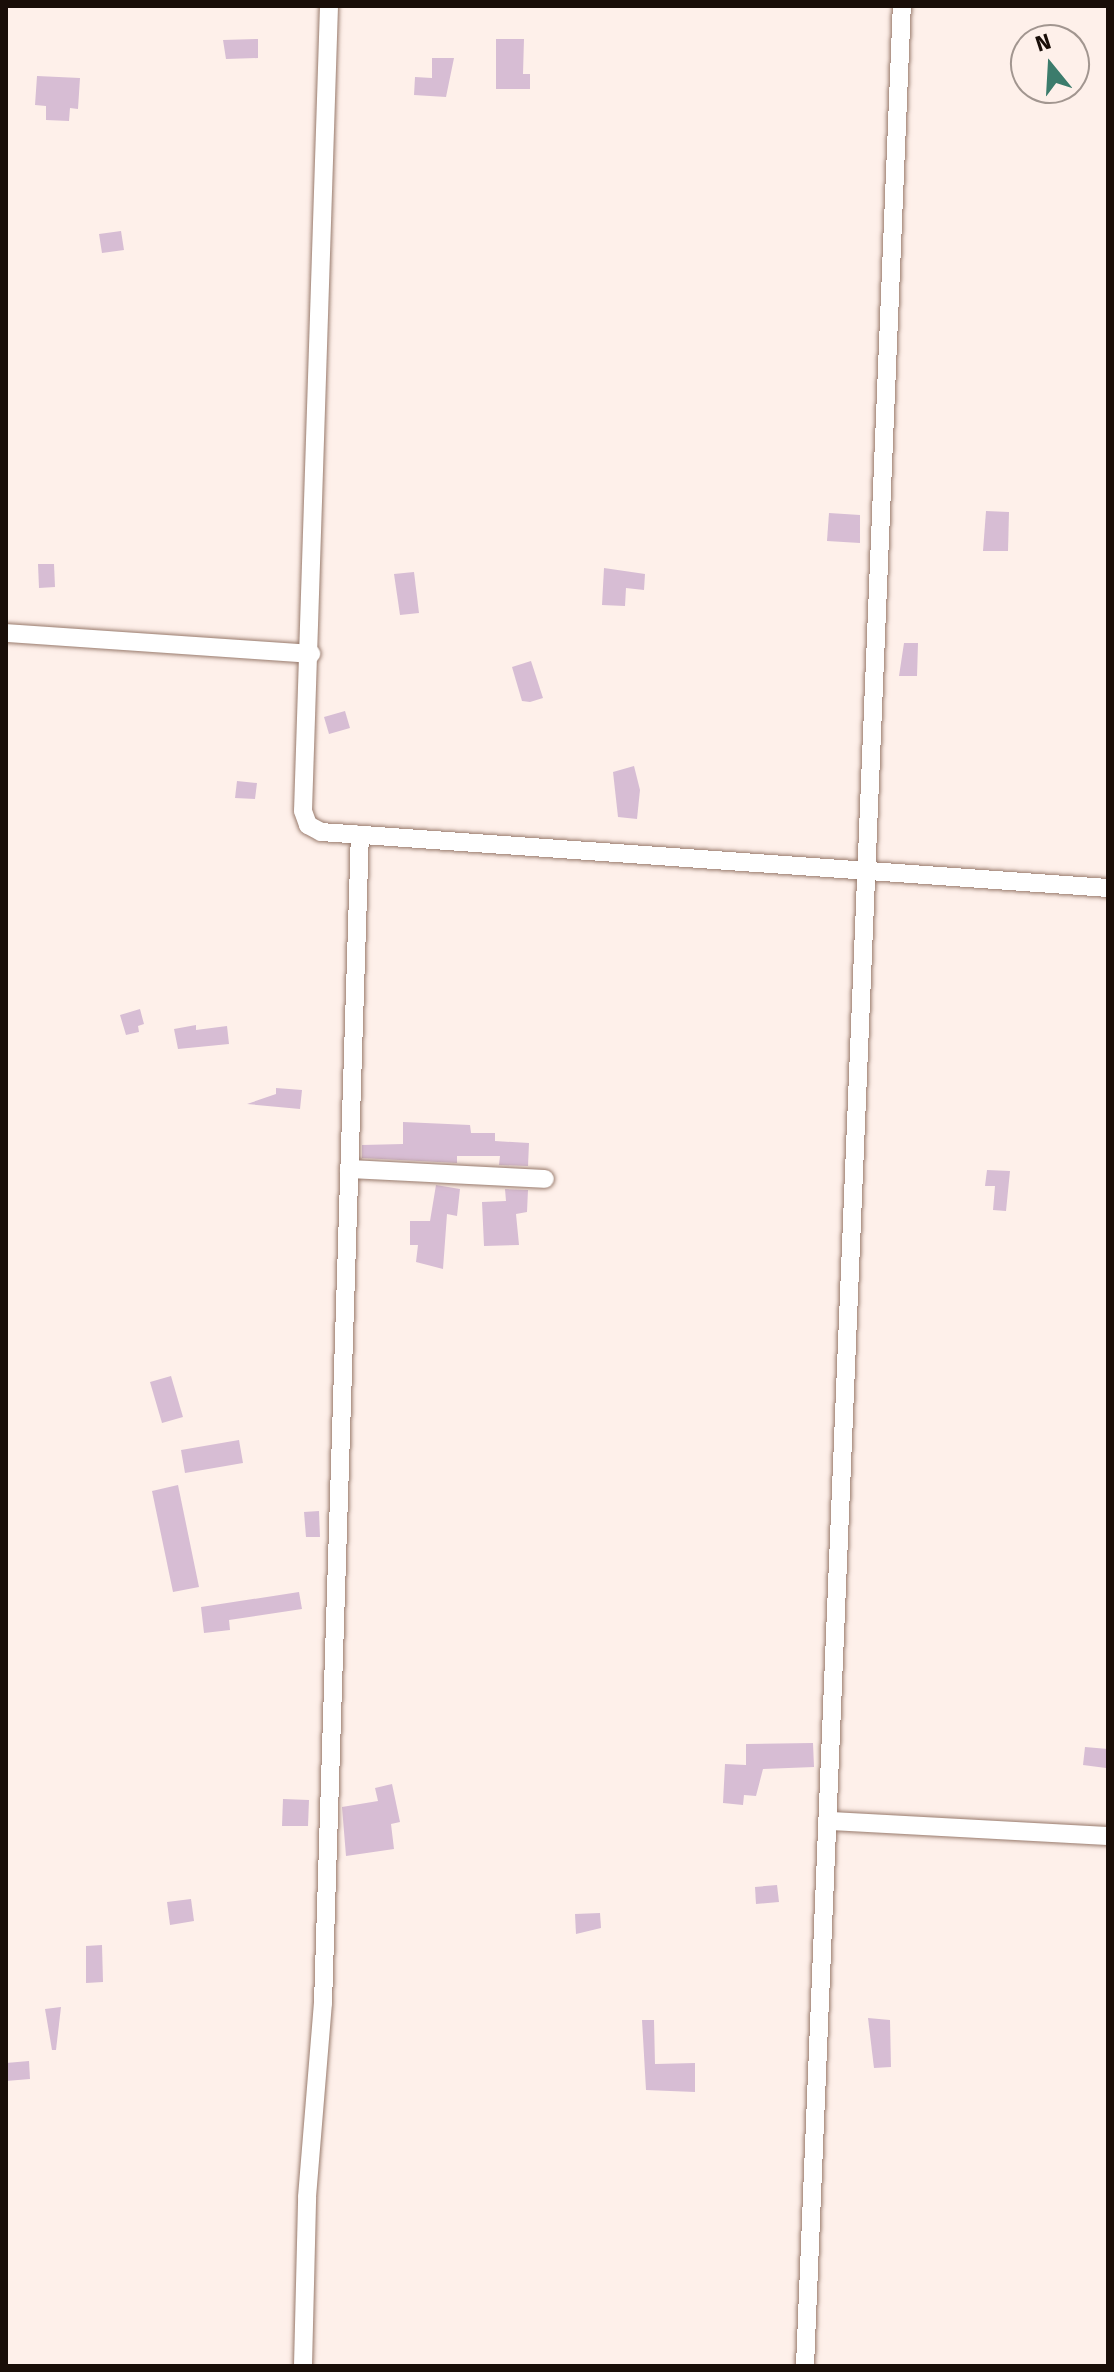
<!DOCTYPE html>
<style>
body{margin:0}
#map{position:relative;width:1114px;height:2372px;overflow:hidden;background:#fef0ea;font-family:"Fira Sans",sans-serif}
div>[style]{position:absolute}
.building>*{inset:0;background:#d7bdd4}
.roads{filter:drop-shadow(0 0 2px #987a6c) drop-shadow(0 0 2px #987a6c)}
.street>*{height:18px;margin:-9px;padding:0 9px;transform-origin:9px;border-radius:9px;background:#fff}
span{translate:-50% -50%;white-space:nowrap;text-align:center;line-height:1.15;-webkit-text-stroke:8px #fef0ea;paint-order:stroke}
.frame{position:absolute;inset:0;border:8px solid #190e08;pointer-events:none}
.north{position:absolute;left:1010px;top:24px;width:80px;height:80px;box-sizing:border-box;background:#fef0ea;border:2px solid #a29690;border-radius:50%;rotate:342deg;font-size:22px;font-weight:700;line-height:32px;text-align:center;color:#190e08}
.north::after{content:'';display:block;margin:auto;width:28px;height:36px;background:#3c7c6c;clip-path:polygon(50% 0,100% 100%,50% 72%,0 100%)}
</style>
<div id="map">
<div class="building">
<i style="clip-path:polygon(258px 39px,258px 58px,226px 59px,223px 40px)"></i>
<i style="clip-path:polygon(496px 39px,524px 39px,523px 74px,530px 74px,530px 89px,496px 89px)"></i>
<i style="clip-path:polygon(432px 58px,454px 58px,446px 97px,414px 95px,415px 77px,432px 78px)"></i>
<i style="clip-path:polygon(37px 76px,80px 78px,78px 109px,70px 108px,69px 121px,46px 120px,46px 106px,35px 105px)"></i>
<i style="clip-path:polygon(121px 231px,124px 250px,102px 253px,99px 234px)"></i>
<i style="clip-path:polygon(986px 511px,1009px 512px,1008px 551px,983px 551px)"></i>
<i style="clip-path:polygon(829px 513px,860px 515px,860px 543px,827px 541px)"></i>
<i style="clip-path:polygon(38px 564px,54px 564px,55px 587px,39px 588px)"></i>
<i style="clip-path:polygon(604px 568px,645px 574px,644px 590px,626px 588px,625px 606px,602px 605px)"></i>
<i style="clip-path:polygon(414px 572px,419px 613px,400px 615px,394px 574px)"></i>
<i style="clip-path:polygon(904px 643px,918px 643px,917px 676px,899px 676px)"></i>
<i style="clip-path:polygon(531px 661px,543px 698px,530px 702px,522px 701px,512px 667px)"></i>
<i style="clip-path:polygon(345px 711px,350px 728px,329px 734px,324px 717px)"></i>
<i style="clip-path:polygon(634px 766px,640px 790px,637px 819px,618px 817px,613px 772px)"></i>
<i style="clip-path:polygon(237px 781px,257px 783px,255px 799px,235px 798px)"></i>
<i style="clip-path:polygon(140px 1009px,144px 1024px,138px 1026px,139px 1032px,126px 1035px,120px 1015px)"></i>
<i style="clip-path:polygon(196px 1025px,196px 1030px,227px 1026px,229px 1044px,178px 1049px,174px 1029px)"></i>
<i style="clip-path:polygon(276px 1088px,302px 1090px,300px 1109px,247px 1104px,276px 1094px)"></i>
<i style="clip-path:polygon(403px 1122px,470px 1125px,471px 1133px,495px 1133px,495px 1141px,529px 1143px,528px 1166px,499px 1165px,500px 1156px,457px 1156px,457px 1163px,362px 1158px,362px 1145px,403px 1144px)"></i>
<i style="clip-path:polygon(987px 1170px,1010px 1171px,1006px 1211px,993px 1210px,995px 1186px,985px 1186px)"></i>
<i style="clip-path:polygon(436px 1185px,460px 1189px,457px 1216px,447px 1214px,443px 1269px,416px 1262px,418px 1245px,410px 1245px,410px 1221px,430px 1221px)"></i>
<i style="clip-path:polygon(505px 1189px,528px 1190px,527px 1212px,516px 1214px,519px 1245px,484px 1246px,482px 1202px,506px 1201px)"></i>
<i style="clip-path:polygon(171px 1376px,183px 1417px,162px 1423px,150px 1382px)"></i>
<i style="clip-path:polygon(239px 1440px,243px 1463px,185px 1473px,181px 1450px)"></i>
<i style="clip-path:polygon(178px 1485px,199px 1587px,173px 1592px,152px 1491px)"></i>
<i style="clip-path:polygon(319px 1511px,320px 1537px,306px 1537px,304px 1512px)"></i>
<i style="clip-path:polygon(299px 1592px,302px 1609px,229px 1620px,230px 1630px,204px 1633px,201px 1607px)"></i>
<i style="clip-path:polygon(813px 1743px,814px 1767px,763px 1769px,756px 1796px,744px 1795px,743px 1805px,723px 1803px,725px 1764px,746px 1765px,746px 1744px)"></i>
<i style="clip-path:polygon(1085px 1747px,1108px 1749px,1106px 1768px,1083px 1765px)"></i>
<i style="clip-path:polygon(392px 1784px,400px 1822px,391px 1824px,394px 1849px,346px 1856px,342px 1807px,378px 1801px,375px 1788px)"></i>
<i style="clip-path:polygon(283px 1799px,309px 1800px,308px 1826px,282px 1826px)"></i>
<i style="clip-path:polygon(777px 1885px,779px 1902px,756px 1904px,755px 1887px)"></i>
<i style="clip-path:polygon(191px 1899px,194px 1921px,170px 1925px,167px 1902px)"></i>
<i style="clip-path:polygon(600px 1913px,601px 1928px,576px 1934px,575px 1914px)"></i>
<i style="clip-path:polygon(102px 1945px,103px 1982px,86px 1983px,86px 1946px)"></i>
<i style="clip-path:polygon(61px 2007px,56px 2050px,52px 2050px,45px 2009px)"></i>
<i style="clip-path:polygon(868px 2018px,890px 2020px,891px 2067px,874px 2068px)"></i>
<i style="clip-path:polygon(642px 2020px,654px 2020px,655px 2064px,695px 2063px,695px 2092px,646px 2090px)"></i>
<i style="clip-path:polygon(29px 2061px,30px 2079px,6px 2081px,6px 2063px)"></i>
</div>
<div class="roads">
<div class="street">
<i style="left:329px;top:6px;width:805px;rotate:91.85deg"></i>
<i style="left:303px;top:811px;width:15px;rotate:70deg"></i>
<i style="left:308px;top:825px;width:15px;rotate:28deg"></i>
<i style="left:321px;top:832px;width:789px;rotate:4.07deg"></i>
<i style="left:6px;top:633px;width:306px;rotate:3.9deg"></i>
<i style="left:349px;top:1169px;width:196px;rotate:2.9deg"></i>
<i style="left:831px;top:1821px;width:277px;rotate:3.1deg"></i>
<i style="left:303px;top:2366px;width:169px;rotate:-88.6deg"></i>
<i style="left:307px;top:2197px;width:195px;rotate:-85.3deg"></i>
<i style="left:323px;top:2003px;width:1169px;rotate:-88.19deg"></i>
<i style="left:805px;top:2366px;width:2362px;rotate:-87.65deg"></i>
</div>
</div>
<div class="frame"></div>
<div class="north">N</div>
</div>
